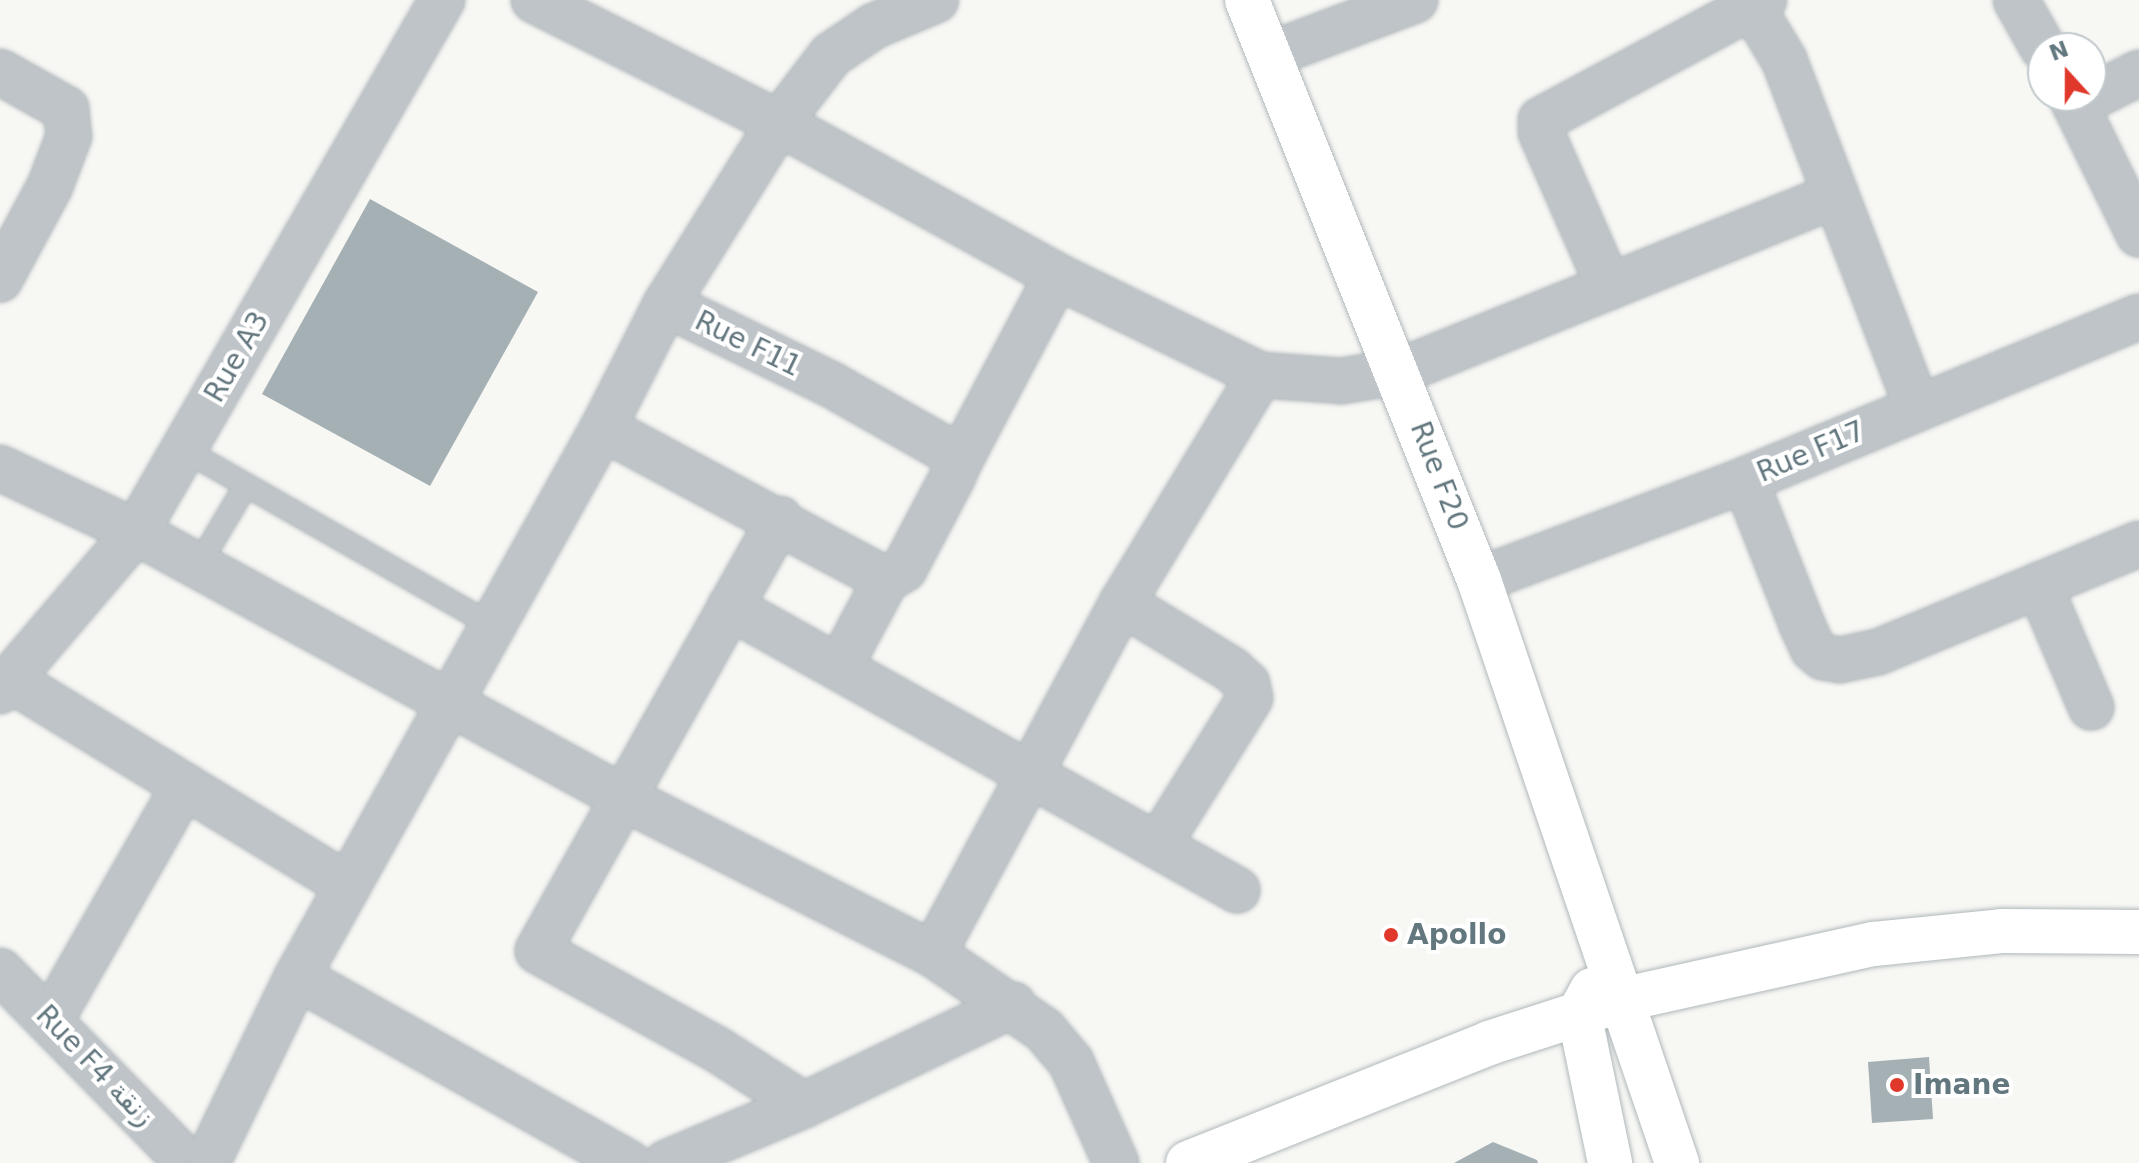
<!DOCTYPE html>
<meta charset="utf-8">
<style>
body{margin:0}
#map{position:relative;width:2139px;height:1163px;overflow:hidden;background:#f7f7f4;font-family:"DejaVu Sans","Noto Sans Arabic",sans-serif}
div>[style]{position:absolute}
.building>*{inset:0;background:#a5b0b4}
.roads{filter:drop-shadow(0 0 2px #b1b8bb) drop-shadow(0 0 2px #b1b8bb)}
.lane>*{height:22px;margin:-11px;padding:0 11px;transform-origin:11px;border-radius:11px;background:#bec4c7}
.street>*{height:44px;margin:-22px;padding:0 22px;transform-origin:22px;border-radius:22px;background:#bec4c7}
.secondary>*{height:44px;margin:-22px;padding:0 22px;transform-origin:22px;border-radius:22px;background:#fff}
.dots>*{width:22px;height:22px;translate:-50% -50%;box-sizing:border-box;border:4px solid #fff;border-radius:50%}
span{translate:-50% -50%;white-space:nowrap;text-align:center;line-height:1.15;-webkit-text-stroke:8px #fff;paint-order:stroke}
.street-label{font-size:28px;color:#63777f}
.poi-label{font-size:28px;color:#63777f;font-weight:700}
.left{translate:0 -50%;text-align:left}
.north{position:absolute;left:2027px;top:32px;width:80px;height:80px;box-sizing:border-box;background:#fff;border:2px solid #c1c9cc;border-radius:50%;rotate:339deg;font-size:22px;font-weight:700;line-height:32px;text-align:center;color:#63777f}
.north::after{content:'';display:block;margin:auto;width:28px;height:36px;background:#e0392c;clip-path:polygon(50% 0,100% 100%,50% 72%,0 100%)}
</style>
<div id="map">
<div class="building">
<i style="clip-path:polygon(370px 199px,538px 292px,430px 486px,262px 394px)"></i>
<i style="clip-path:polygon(1929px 1057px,1933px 1119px,1872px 1123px,1868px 1062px)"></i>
<i style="clip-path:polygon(1493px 1142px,1537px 1160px,1538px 1163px,1454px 1163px)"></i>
</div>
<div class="roads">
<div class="lane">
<i style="left:183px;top:449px;width:357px;rotate:29.7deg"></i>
<i style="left:198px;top:566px;width:94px;rotate:-59.3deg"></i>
</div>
<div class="street">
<i style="left:534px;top:0;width:274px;rotate:26.7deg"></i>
<i style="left:779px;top:123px;width:317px;rotate:28.8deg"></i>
<i style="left:1057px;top:276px;width:226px;rotate:26deg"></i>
<i style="left:1260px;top:375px;width:81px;rotate:4.2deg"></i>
<i style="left:1341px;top:381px;width:58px;rotate:-9deg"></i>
<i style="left:1398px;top:372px;width:471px;rotate:-22deg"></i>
<i style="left:1748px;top:0;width:70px;rotate:59deg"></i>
<i style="left:1784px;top:60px;width:372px;rotate:69deg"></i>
<i style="left:2016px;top:0;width:55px;rotate:60.6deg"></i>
<i style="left:1269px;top:55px;width:156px;rotate:-20.6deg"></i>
<i style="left:0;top:72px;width:76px;rotate:29.3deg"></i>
<i style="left:66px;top:109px;width:27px;rotate:84deg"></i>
<i style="left:69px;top:136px;width:53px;rotate:110.8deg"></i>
<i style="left:50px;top:186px;width:106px;rotate:118.3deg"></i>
<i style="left:2071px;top:96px;width:154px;rotate:63.8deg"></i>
<i style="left:2076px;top:105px;width:71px;rotate:-26.9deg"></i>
<i style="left:1609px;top:287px;width:169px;rotate:-113.7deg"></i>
<i style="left:1541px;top:132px;width:12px;rotate:-90deg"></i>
<i style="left:1541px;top:120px;width:253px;rotate:-28.3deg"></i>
<i style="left:603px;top:428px;width:321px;rotate:28.2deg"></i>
<i style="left:886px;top:580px;width:21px;rotate:-31deg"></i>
<i style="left:904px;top:569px;width:103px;rotate:-62.2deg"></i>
<i style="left:952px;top:478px;width:22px;rotate:-66deg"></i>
<i style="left:961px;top:458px;width:150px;rotate:-150.5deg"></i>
<i style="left:830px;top:384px;width:182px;rotate:-154deg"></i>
<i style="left:961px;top:458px;width:206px;rotate:-62.2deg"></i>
<i style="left:0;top:468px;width:150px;rotate:25.2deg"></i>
<i style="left:136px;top:532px;width:554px;rotate:28.6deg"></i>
<i style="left:622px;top:797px;width:348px;rotate:26.8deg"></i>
<i style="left:933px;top:954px;width:135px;rotate:34.4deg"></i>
<i style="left:1044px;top:1030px;width:42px;rotate:49.8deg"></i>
<i style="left:1071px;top:1062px;width:111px;rotate:66deg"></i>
<i style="left:1745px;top:480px;width:156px;rotate:68.5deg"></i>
<i style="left:1802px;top:625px;width:26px;rotate:65deg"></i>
<i style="left:1813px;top:649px;width:13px;rotate:39deg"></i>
<i style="left:1823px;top:657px;width:17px;rotate:10deg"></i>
<i style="left:1840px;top:660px;width:39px;rotate:-12deg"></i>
<i style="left:1878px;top:652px;width:282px;rotate:-22.5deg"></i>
<i style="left:780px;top:519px;width:495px;rotate:119.3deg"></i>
<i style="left:538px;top:951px;width:205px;rotate:28.8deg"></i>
<i style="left:718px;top:1050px;width:102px;rotate:32.6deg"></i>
<i style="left:1479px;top:580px;width:284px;rotate:-20.6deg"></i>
<i style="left:1745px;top:480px;width:426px;rotate:-22.5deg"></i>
<i style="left:2039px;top:585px;width:133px;rotate:66.9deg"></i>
<i style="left:1122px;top:603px;width:129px;rotate:31.3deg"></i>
<i style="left:1232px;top:670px;width:21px;rotate:43deg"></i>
<i style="left:1247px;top:684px;width:14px;rotate:78deg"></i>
<i style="left:1250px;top:698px;width:173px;rotate:122deg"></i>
<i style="left:730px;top:607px;width:581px;rotate:29.17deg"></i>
<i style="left:840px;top:666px;width:98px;rotate:-61.9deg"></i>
<i style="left:11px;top:680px;width:395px;rotate:31.4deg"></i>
<i style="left:0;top:691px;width:209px;rotate:-49.5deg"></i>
<i style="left:136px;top:532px;width:614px;rotate:-60.09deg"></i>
<i style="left:933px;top:954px;width:399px;rotate:-61.7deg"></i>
<i style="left:1122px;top:603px;width:267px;rotate:-58.8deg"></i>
<i style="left:0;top:971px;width:269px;rotate:45.6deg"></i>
<i style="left:297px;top:977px;width:381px;rotate:29.3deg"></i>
<i style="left:50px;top:1021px;width:271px;rotate:-60.3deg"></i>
<i style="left:207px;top:1163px;width:207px;rotate:-64.2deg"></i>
<i style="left:297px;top:977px;width:629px;rotate:-60.87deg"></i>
<i style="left:603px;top:428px;width:139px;rotate:-63.1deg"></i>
<i style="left:666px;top:304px;width:213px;rotate:-58deg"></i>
<i style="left:779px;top:123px;width:86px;rotate:-52.6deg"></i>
<i style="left:831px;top:55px;width:52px;rotate:-34deg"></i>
<i style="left:874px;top:26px;width:67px;rotate:-22.8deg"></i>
<i style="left:666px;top:1163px;width:150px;rotate:-22.8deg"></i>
<i style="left:804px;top:1105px;width:232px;rotate:-25.6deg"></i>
</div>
<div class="secondary">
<i style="left:1247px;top:0;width:625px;rotate:68.2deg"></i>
<i style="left:1479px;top:580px;width:616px;rotate:71.24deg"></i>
<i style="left:1592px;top:990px;width:26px;rotate:119deg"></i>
<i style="left:1579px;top:1013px;width:153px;rotate:78.3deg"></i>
<i style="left:1188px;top:1163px;width:324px;rotate:-21.7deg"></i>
<i style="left:1489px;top:1043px;width:143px;rotate:-17.9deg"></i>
<i style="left:1625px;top:999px;width:255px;rotate:-12.5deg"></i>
<i style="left:1874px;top:944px;width:128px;rotate:-5.8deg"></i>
<i style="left:2001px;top:931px;width:138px;rotate:0.4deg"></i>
</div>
</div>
<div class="dots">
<i style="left:1391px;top:935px;background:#e0392c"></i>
<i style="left:1897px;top:1085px;background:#e0392c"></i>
</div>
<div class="street-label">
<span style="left:748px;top:344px;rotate:26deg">Rue F11</span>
<span style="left:237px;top:357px;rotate:-60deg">Rue A3</span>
<span style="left:1811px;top:452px;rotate:-23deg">Rue F17</span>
<span style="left:1439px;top:476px;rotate:69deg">Rue F20</span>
<span style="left:95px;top:1066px;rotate:46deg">Rue F4 زنقة</span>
</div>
<div class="poi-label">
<span class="left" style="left:1407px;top:935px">Apollo</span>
<span class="left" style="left:1913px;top:1085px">Imane</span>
</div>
<div class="north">N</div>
</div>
